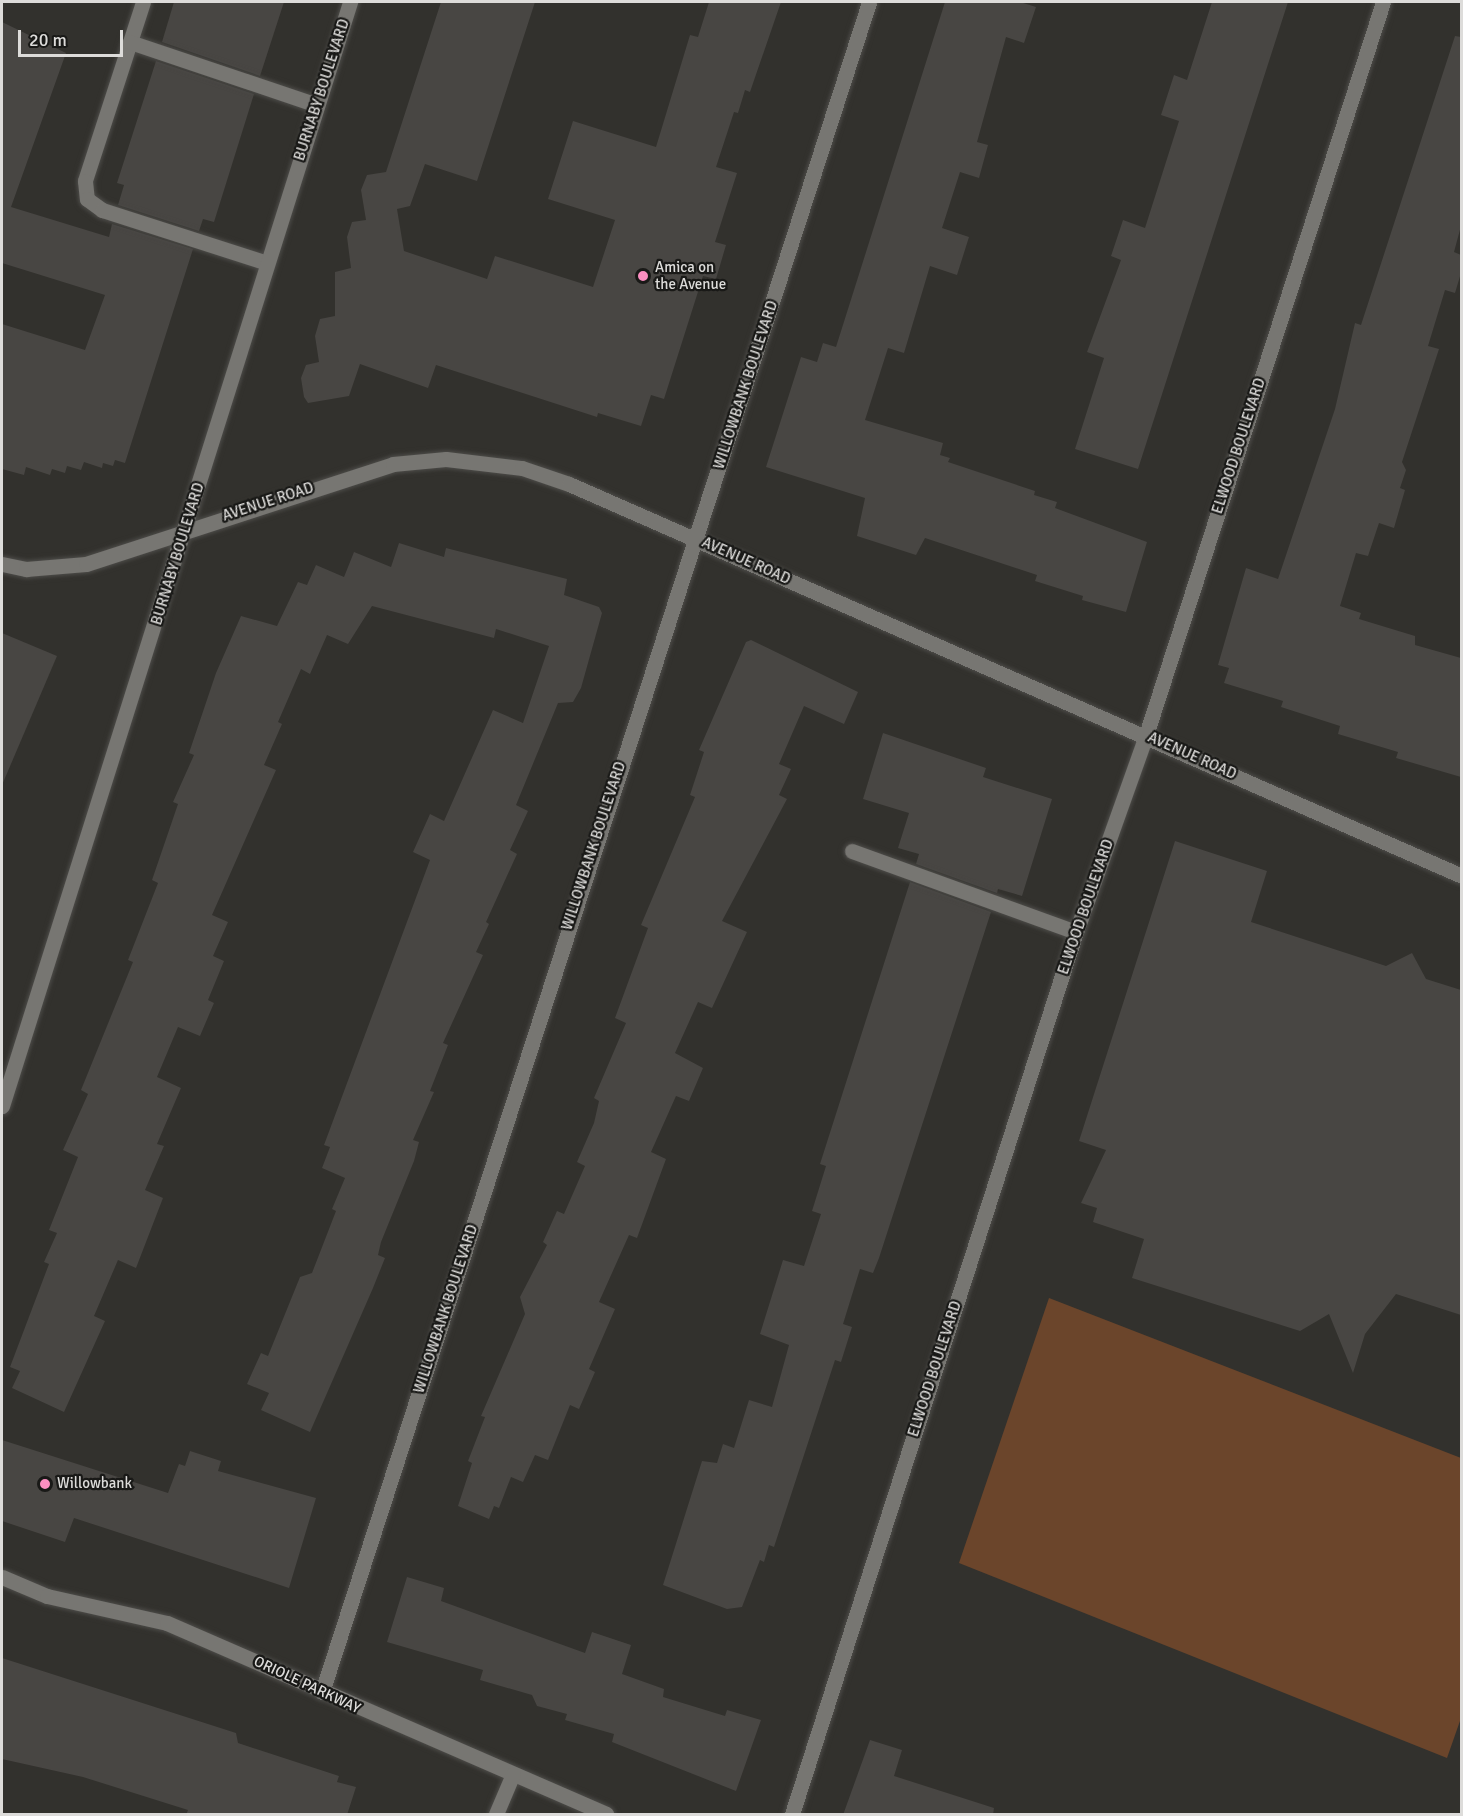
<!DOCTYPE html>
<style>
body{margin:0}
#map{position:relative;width:1463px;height:1816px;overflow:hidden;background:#32312d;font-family:Signika,sans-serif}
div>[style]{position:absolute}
.green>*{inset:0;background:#6b452b}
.building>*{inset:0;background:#484643}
.roads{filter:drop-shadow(0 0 2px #4d4c49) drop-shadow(0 0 2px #4d4c49)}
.lane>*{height:15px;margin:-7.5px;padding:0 7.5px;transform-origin:7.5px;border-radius:7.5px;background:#777672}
.street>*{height:15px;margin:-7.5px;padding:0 7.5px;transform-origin:7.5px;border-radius:7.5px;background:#777672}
.secondary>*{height:15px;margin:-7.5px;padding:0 7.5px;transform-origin:7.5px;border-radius:7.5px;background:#777672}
.dots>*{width:16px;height:16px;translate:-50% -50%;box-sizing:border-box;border:3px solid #191917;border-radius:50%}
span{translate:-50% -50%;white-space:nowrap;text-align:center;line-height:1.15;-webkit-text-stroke:4.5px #191917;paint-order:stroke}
.street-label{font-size:15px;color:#dddcda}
.poi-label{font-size:15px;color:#dddcda}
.left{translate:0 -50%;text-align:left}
.frame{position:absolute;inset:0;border:3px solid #dddcda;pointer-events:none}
.scale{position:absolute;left:18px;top:30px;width:105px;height:27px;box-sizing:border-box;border:3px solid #dddcda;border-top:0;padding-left:8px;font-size:18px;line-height:21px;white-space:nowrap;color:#dddcda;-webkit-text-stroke:4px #191917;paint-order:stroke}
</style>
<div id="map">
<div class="green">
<i style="clip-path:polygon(1049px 1298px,1461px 1458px,1461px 1718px,1447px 1758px,959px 1563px)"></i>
</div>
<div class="building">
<i style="clip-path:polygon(174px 2px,284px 2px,260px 76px,162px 42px)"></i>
<i style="clip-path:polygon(441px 2px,535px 2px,477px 181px,425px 164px,410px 206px,397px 209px,404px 251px,487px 279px,495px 256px,593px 287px,615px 220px,548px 199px,573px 121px,656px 147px,690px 35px,698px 37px,709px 2px,781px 2px,750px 92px,745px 90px,738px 113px,734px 112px,716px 167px,737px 173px,715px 242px,726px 245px,716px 279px,703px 276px,664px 399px,651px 395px,641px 426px,598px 413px,597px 417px,436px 365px,428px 388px,360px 364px,349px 396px,308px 403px,304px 397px,301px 378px,306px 365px,319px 362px,315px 336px,320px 319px,335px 316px,335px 272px,351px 268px,347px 237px,352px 222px,366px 220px,361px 190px,367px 175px,386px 172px)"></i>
<i style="clip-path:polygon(945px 2px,1020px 2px,1036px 7px,1024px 43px,1006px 37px,977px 142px,988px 145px,979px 178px,960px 172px,942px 228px,969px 237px,957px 275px,930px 266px,904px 353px,888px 348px,865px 420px,943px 443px,940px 455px,950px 458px,948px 462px,1035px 491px,1034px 495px,1057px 502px,1055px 508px,1147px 542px,1126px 612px,1082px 600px,1083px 596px,1035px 581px,1037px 575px,925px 538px,916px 555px,857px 536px,865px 498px,766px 467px,801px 357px,817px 362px,823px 343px,836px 347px)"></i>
<i style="clip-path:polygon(1212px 2px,1288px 2px,1138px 469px,1075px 449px,1104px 358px,1087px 352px,1121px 260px,1111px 256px,1123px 220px,1145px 228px,1179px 121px,1161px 115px,1174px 75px,1187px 80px)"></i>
<i style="clip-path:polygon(2px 22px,66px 53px,11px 207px,109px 237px,112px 224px,193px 249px,125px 463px,115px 460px,113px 466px,103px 463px,102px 468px,84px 462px,81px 470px,67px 466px,65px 473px,52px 469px,50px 475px,26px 467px,24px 475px,2px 469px,2px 324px,85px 350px,105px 295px,2px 263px)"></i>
<i style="clip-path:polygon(1455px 36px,1461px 37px,1461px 226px,1454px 252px,1461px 255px,1461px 273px,1455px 293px,1445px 290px,1428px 346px,1439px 349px,1402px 462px,1406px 470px,1400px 488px,1405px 490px,1394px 528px,1379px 523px,1368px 556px,1356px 553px,1340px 606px,1361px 613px,1359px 619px,1415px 636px,1415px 645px,1461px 658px,1461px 777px,1396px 758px,1398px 752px,1338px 734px,1340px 726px,1281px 707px,1283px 701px,1224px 683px,1229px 668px,1218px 665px,1246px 568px,1278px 579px,1335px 409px,1355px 323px,1361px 325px)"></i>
<i style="clip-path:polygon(156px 61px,254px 94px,214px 222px,203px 219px,199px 231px,118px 205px,124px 185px,117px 183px)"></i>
<i style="clip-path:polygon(399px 543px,444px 557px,446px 548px,567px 579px,564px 595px,599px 607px,602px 613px,581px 688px,573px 702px,558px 703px,516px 805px,528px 811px,510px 850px,517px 854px,486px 922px,489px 924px,476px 952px,483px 955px,443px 1043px,448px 1045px,430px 1091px,434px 1092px,413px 1140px,419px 1142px,414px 1161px,381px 1242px,378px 1255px,385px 1258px,373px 1288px,310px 1432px,261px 1410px,269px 1393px,247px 1384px,261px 1353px,268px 1356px,300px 1277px,312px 1273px,336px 1211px,332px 1209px,345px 1178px,322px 1168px,330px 1147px,324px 1145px,430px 860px,413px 852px,430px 814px,444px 821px,493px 710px,523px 723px,549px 646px,496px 629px,494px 638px,372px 606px,348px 644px,327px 635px,310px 674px,301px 669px,278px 722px,282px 724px,264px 765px,276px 770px,212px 915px,228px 922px,213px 956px,224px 961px,208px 1000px,214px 1003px,200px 1036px,178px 1027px,157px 1077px,181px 1088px,157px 1144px,164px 1146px,145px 1190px,163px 1198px,136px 1268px,118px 1260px,94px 1316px,105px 1321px,64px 1412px,12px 1388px,20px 1371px,10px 1367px,49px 1264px,44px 1262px,57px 1233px,49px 1230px,78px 1157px,63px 1150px,88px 1094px,81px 1090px,133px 962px,128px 960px,158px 883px,152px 880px,178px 804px,173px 802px,194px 755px,189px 753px,216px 673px,241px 616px,277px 626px,298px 582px,307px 585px,316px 565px,344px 577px,354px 552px,391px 567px)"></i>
<i style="clip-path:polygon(2px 633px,57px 656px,2px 785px)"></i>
<i style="clip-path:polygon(751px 640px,858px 692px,844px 724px,804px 706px,779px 764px,791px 769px,779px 795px,787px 799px,722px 921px,747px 932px,712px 1008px,698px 1002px,675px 1053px,703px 1068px,689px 1101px,676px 1096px,651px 1152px,666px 1159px,637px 1238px,629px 1235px,599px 1302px,615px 1309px,589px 1369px,595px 1372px,579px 1409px,570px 1405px,548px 1460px,535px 1455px,523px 1482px,511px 1477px,499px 1508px,494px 1506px,489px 1519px,458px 1506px,472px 1463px,468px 1461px,485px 1417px,481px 1416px,525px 1314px,520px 1297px,547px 1245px,543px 1242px,557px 1211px,564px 1214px,585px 1166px,577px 1162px,594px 1123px,599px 1101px,594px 1098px,626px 1023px,615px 1018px,648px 928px,641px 925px,695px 797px,690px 795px,704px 752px,699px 750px,746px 642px)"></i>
<i style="clip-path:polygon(883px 733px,986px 768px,983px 777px,1052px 799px,1022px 896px,998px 889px,997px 893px,916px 864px,919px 854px,898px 848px,909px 813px,863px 799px)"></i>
<i style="clip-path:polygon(1175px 841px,1267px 871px,1251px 922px,1386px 966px,1412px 953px,1426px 979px,1461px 990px,1461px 1315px,1396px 1294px,1365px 1334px,1353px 1373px,1329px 1314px,1300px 1331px,1132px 1278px,1144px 1239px,1093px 1222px,1097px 1208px,1081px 1203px,1106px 1150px,1079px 1141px)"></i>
<i style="clip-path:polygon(910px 882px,991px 912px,879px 1258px,873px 1273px,860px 1269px,843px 1324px,852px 1327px,841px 1362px,835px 1360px,774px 1547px,769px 1545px,764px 1562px,760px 1560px,742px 1607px,727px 1609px,663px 1585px,702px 1461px,717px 1463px,723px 1444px,734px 1448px,749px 1400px,772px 1407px,789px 1345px,760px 1334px,783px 1260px,804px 1266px,821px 1214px,812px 1211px,826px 1166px,820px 1164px)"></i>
<i style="clip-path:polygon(2px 1440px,168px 1493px,179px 1464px,185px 1466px,190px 1451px,221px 1461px,218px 1471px,316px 1498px,289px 1588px,74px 1518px,65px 1542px,2px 1521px)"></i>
<i style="clip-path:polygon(407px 1577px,444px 1588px,441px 1601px,585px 1653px,592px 1632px,631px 1645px,622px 1674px,664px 1689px,663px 1697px,725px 1716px,727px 1710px,761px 1720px,736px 1791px,612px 1742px,614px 1734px,565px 1720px,567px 1714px,537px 1706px,532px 1695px,480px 1680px,483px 1670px,387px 1642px)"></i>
<i style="clip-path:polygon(2px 1658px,236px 1733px,238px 1743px,339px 1776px,337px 1782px,356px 1787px,347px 1815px,186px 1815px,188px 1810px,83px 1777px,2px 1759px)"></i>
<i style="clip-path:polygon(870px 1740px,902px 1750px,894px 1776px,994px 1808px,993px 1815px,843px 1815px)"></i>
</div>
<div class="roads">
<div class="lane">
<i style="left:143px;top:2px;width:188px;rotate:108deg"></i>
<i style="left:85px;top:181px;width:18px;rotate:84deg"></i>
<i style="left:87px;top:199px;width:19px;rotate:36deg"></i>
<i style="left:102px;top:210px;width:173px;rotate:17.8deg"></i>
<i style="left:130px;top:42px;width:197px;rotate:18.6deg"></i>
<i style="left:852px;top:851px;width:238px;rotate:19.9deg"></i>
</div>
<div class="street">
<i style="left:2px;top:1106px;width:1158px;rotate:-72.5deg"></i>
<i style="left:2px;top:1577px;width:49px;rotate:22.9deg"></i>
<i style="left:47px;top:1596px;width:123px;rotate:12.7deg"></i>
<i style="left:167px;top:1623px;width:479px;rotate:23.5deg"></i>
<i style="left:322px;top:1692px;width:1776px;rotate:-72.06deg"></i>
<i style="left:496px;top:1814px;width:43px;rotate:-67deg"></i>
<i style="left:792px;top:1814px;width:927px;rotate:-72.15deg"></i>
<i style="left:1076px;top:932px;width:209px;rotate:-70.4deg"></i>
<i style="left:1146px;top:735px;width:770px;rotate:-72.08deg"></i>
</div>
<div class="secondary">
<i style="left:2px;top:564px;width:25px;rotate:12deg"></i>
<i style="left:26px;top:569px;width:60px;rotate:-4.8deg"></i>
<i style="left:86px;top:564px;width:323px;rotate:-18deg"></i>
<i style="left:393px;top:464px;width:53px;rotate:-5.4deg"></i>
<i style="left:446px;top:459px;width:77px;rotate:6.8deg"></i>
<i style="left:522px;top:468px;width:50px;rotate:18.8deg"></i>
<i style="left:569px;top:484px;width:975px;rotate:23.7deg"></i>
</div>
</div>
<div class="dots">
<i style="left:643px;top:276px;background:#fc8fc1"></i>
<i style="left:45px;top:1484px;background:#fc8fc1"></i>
</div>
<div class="street-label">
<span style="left:322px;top:90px;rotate:-72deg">BURNABY BOULEVARD</span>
<span style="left:746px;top:385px;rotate:-72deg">WILLOWBANK BOULEVARD</span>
<span style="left:1239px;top:446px;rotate:-72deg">ELWOOD BOULEVARD</span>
<span style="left:268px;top:502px;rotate:-18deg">AVENUE ROAD</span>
<span style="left:178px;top:554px;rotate:-73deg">BURNABY BOULEVARD</span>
<span style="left:746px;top:561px;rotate:24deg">AVENUE ROAD</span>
<span style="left:1192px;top:756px;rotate:24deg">AVENUE ROAD</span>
<span style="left:594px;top:846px;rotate:-72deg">WILLOWBANK BOULEVARD</span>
<span style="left:1086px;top:907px;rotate:-71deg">ELWOOD BOULEVARD</span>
<span style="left:446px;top:1309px;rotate:-72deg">WILLOWBANK BOULEVARD</span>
<span style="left:935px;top:1369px;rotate:-72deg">ELWOOD BOULEVARD</span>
<span style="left:307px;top:1685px;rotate:25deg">ORIOLE PARKWAY</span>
</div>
<div class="poi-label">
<span class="left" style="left:655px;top:276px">Amica on<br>the Avenue</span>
<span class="left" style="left:57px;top:1484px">Willowbank</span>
</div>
<div class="frame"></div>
<div class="scale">20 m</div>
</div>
